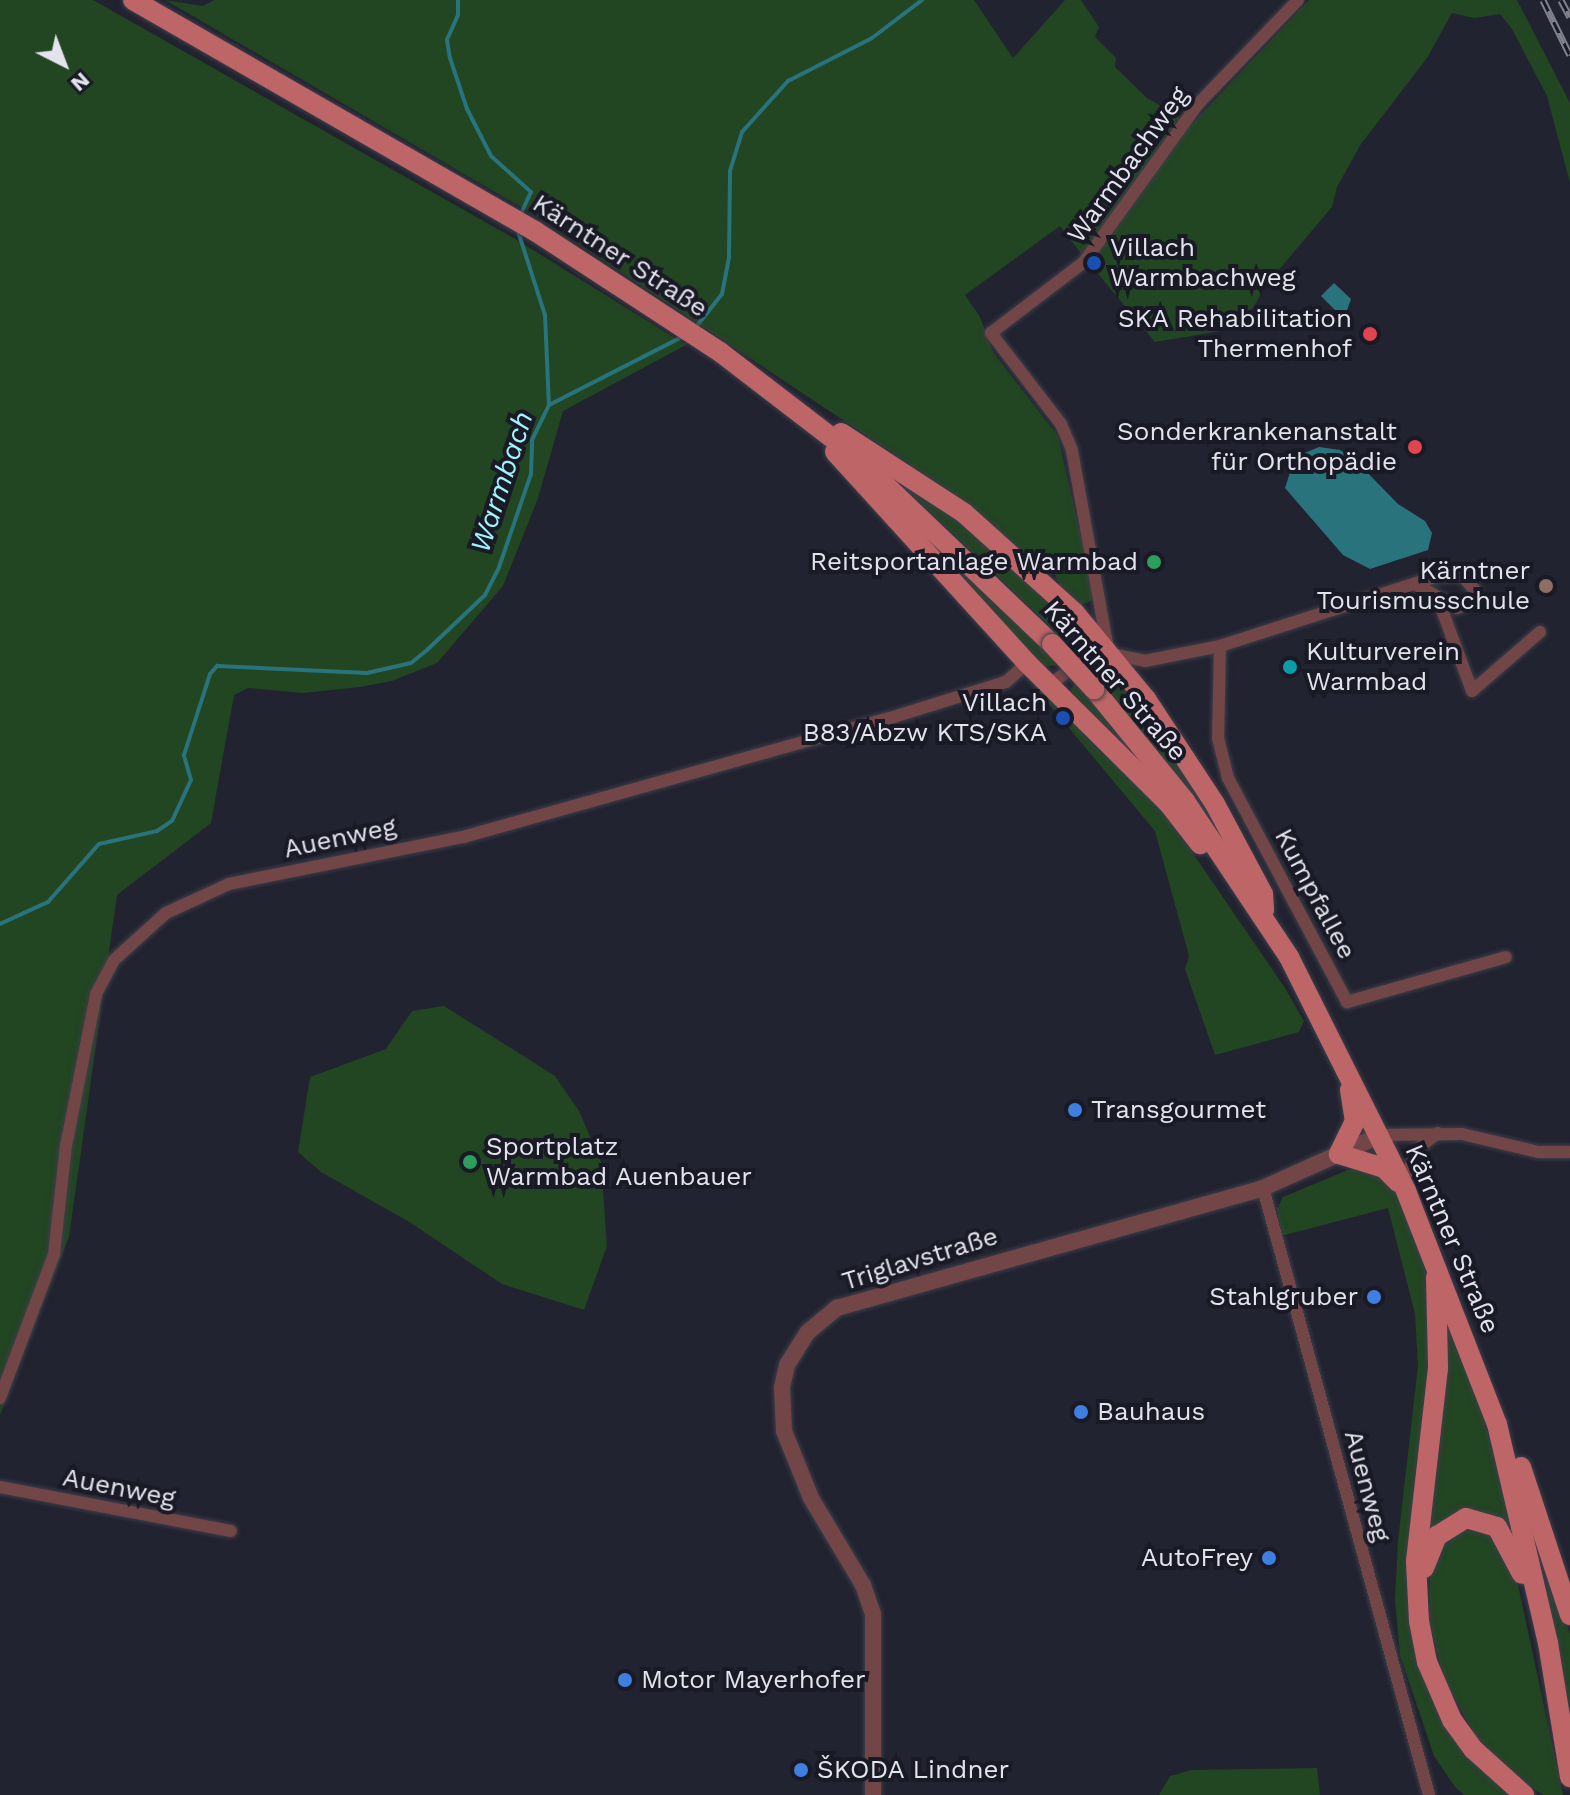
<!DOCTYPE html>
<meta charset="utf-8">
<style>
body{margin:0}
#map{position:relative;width:1570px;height:1795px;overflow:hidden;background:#222330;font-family:"Work Sans",sans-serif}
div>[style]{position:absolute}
.green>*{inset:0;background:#224522}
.water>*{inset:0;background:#29737c}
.stream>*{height:4px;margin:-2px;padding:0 2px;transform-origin:2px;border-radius:2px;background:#29737c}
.roads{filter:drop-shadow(0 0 2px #3d3e4a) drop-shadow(0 0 2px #3d3e4a)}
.minor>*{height:12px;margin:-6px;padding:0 6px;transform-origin:6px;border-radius:6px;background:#724647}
.tertiary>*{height:16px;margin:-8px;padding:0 8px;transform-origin:8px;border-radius:8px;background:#724647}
.primary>*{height:20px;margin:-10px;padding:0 10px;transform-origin:10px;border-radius:10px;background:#bd6567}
.rail>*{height:7px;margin-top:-3.5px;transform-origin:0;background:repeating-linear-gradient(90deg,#191a26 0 12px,#82838e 0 24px);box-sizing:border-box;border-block:2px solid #82838e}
.bridges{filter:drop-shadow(0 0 2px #3d3e4a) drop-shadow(0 0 2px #3d3e4a)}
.primary-bridge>*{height:20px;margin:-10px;padding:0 10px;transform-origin:10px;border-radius:10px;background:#bd6567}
.dots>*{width:22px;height:22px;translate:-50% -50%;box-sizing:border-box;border:4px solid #191a26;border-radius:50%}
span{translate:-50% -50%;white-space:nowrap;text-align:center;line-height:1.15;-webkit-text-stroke:8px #191a26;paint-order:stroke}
.street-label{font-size:26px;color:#e2e3ec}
.poi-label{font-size:26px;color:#e2e3ec}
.left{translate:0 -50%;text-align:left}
.right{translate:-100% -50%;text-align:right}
.water-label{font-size:28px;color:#a0f4fe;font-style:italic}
.north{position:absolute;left:24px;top:24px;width:80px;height:80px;-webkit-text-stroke:6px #191a26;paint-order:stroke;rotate:138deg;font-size:22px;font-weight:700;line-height:32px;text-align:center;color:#e2e3ec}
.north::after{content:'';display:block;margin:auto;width:28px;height:36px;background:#e2e3ec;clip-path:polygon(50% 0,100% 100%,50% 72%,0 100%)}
</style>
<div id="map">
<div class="green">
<i style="clip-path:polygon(0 0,93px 0,517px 240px,686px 345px,563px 411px,538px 498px,503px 586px,437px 663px,392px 681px,360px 687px,303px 693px,248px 688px,234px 695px,211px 823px,117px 895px,69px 1237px,0 1415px)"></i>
<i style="clip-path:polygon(165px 0,203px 6px,214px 0,974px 0,1013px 58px,1065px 0,1081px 0,1099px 27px,1095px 37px,1116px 58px,1115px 67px,1147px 98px,1180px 117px,1083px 256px,1060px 226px,965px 295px,980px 317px,993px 352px,1058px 436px,1095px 599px,1079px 606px,1060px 586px,1051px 565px,1034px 567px,954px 494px,538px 217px)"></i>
<i style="clip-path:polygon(1309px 0,1517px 0,1570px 103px,1570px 183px,1547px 96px,1512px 29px,1500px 14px,1474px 18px,1452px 13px,1427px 58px,1361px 144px,1337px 187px,1332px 207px,1266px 285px,1253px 308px,1227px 330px,1155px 342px,1089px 263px,1189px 127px)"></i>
<i style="clip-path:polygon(891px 475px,991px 541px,1080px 632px,1076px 651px)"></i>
<i style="clip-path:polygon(896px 508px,1049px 653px,1057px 665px,1042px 667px)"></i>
<i style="clip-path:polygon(1100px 662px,1111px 663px,1179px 756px,1214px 823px,1089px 667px)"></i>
<i style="clip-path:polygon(1035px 679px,1097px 749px,1153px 795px,1285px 988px,1304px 1021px,1299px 1032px,1215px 1055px,1185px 969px,1189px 956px,1155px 831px,1029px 680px)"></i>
<i style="clip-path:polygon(1075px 681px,1117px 732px,1163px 791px,1069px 695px)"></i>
<i style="clip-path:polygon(444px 1006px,555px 1076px,579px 1111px,601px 1162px,607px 1246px,584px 1310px,502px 1284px,411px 1223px,321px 1172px,298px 1152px,310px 1077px,386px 1049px,412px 1011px)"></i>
<i style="clip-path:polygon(1355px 1167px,1391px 1182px,1419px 1240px,1432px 1302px,1423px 1677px,1451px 1736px,1509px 1795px,1464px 1795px,1455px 1787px,1434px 1756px,1400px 1655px,1395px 1600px,1398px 1541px,1418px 1366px,1415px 1314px,1388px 1208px,1281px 1236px,1277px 1209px,1283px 1197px)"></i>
<i style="clip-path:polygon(1444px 1310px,1482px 1409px,1512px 1529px,1496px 1519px,1428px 1536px)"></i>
<i style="clip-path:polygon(1463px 1528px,1487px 1531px,1514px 1566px,1563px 1795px,1543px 1795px,1510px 1773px,1475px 1735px,1444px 1679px,1429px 1622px,1430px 1570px,1439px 1545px)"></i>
<i style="clip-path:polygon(1548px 1579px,1570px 1633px,1570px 1718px,1545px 1580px)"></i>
<i style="clip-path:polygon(1317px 1768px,1320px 1795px,1159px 1795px,1170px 1776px,1192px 1770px)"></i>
</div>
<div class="water">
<i style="clip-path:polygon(1334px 283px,1351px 299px,1346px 313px,1337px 312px,1321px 296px)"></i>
<i style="clip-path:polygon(1319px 447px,1340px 450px,1356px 461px,1398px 504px,1425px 521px,1432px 533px,1428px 550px,1370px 569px,1343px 555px,1285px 488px,1295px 457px)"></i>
</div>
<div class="stream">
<i style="left:458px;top:0;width:15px;rotate:90deg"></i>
<i style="left:458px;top:15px;width:27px;rotate:114deg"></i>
<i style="left:447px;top:40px;width:18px;rotate:81deg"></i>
<i style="left:450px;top:58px;width:54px;rotate:71.6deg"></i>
<i style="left:467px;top:109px;width:53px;rotate:62.9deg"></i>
<i style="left:491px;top:156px;width:54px;rotate:42deg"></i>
<i style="left:531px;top:192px;width:26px;rotate:115deg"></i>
<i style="left:517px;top:228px;width:91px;rotate:72.2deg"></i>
<i style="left:545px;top:315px;width:90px;rotate:87.5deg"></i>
<i style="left:696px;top:327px;width:42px;rotate:-51.8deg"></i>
<i style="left:722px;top:294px;width:38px;rotate:-79deg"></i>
<i style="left:729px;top:257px;width:86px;rotate:-89.3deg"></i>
<i style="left:730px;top:171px;width:41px;rotate:-72.9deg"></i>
<i style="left:742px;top:132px;width:69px;rotate:-48deg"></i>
<i style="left:788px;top:81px;width:94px;rotate:-27.1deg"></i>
<i style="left:872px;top:38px;width:63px;rotate:-37.2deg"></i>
<i style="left:0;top:924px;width:53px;rotate:-24.6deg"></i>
<i style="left:48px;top:902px;width:77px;rotate:-48.7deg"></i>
<i style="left:99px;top:844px;width:59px;rotate:-12.6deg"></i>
<i style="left:157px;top:831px;width:18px;rotate:-34deg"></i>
<i style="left:172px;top:821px;width:45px;rotate:-65.1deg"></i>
<i style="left:191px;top:780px;width:26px;rotate:-106deg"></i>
<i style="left:184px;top:755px;width:85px;rotate:-72.2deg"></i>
<i style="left:210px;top:674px;width:11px;rotate:-49deg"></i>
<i style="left:217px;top:666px;width:150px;rotate:2.7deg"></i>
<i style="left:367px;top:673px;width:45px;rotate:-12.8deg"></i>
<i style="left:411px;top:663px;width:21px;rotate:-39deg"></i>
<i style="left:427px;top:650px;width:80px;rotate:-43.5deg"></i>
<i style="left:485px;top:595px;width:31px;rotate:-63deg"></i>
<i style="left:499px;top:567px;width:98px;rotate:-71deg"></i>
<i style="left:531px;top:474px;width:34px;rotate:-88deg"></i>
<i style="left:532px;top:440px;width:39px;rotate:-64deg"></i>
<i style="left:549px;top:405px;width:149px;rotate:-27.1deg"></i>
</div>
<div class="roads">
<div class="minor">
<i style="left:1438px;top:599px;width:98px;rotate:69.7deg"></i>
<i style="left:1472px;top:691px;width:90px;rotate:-40.9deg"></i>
<i style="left:1220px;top:646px;width:92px;rotate:91.2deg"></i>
<i style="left:1218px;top:738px;width:41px;rotate:76deg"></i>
<i style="left:1228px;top:778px;width:254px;rotate:62deg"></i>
<i style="left:1347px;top:1002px;width:165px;rotate:-15.8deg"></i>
<i style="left:1108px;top:649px;width:202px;rotate:-100.3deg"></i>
<i style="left:1072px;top:450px;width:28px;rotate:-113deg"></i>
<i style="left:1061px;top:424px;width:115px;rotate:-127.6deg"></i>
<i style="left:991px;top:333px;width:117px;rotate:-37.4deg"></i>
<i style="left:1084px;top:262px;width:195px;rotate:-54.2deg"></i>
<i style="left:1198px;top:104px;width:144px;rotate:-46.1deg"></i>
<i style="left:1108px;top:653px;width:38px;rotate:12deg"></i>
<i style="left:1145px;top:661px;width:76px;rotate:-11.3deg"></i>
<i style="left:1220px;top:646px;width:226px;rotate:-17.8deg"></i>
<i style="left:1435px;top:577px;width:26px;rotate:-4deg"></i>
<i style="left:1461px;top:575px;width:21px;rotate:47deg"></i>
<i style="left:1475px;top:590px;width:12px;rotate:104deg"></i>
<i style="left:1472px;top:602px;width:16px;rotate:158deg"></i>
<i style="left:1457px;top:608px;width:48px;rotate:-150.3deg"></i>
<i style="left:1049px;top:685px;width:36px;rotate:-36deg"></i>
<i style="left:1078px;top:664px;width:32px;rotate:-20deg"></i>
<i style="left:1381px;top:1135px;width:81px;rotate:-0.7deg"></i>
<i style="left:1462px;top:1134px;width:78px;rotate:13.3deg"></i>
<i style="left:1538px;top:1152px;width:32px"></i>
<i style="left:1402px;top:1181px;width:41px;rotate:-60.9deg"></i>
<i style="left:1422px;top:1145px;width:20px;rotate:-37deg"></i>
<i style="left:1263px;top:1188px;width:629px;rotate:74.7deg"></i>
<i style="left:0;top:1398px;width:154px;rotate:-69.4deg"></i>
<i style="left:54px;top:1254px;width:109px;rotate:-83.7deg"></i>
<i style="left:66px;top:1146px;width:155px;rotate:-78.8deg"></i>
<i style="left:96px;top:994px;width:38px;rotate:-62deg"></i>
<i style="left:114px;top:960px;width:70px;rotate:-42.1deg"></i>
<i style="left:166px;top:913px;width:69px;rotate:-24.7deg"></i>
<i style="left:229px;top:884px;width:239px;rotate:-11.4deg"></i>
<i style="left:463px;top:837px;width:440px;rotate:-15.6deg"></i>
<i style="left:887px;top:719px;width:125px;rotate:-17.3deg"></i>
<i style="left:1006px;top:682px;width:28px;rotate:-42deg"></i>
<i style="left:0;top:1487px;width:235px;rotate:10.8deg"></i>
</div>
<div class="tertiary">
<i style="left:873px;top:1795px;width:181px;rotate:-90deg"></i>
<i style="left:873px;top:1614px;width:31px;rotate:-109deg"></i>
<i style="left:863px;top:1585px;width:101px;rotate:-120.9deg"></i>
<i style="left:811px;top:1498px;width:72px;rotate:-111.9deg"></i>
<i style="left:784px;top:1431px;width:44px;rotate:-92.6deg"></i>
<i style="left:782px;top:1387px;width:23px;rotate:-77deg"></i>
<i style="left:787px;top:1365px;width:39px;rotate:-58deg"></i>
<i style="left:808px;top:1332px;width:38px;rotate:-40deg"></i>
<i style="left:837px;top:1308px;width:443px;rotate:-15.7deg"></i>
<i style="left:1263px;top:1188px;width:129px;rotate:-24.2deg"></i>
</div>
<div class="primary">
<i style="left:133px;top:0;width:464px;rotate:29.9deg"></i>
<i style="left:535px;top:231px;width:221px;rotate:33.2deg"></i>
<i style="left:720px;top:352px;width:169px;rotate:37.5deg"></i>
<i style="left:854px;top:455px;width:274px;rotate:43.7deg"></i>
<i style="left:841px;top:433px;width:147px;rotate:33deg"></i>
<i style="left:964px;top:513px;width:149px;rotate:42deg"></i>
<i style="left:1075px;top:613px;width:112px;rotate:50.5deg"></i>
<i style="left:1146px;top:699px;width:126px;rotate:56.7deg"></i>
<i style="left:1215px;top:804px;width:102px;rotate:61.9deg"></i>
<i style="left:1263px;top:894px;width:16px;rotate:86deg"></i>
<i style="left:835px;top:452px;width:285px;rotate:47.7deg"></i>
<i style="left:1027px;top:663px;width:200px;rotate:44.8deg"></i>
<i style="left:1169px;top:804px;width:51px;rotate:52.2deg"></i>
<i style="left:1094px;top:689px;width:144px;rotate:50.9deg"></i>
<i style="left:1185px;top:801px;width:187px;rotate:56.3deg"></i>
<i style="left:1289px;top:957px;width:262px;rotate:63.4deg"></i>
<i style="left:1406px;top:1191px;width:250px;rotate:68.7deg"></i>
<i style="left:1497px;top:1424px;width:225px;rotate:76.9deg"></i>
<i style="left:1548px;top:1643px;width:136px;rotate:80.7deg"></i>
<i style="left:1350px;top:1090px;width:31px;rotate:81deg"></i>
<i style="left:1355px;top:1121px;width:37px;rotate:116deg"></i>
<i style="left:1339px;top:1154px;width:47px;rotate:17.3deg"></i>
<i style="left:1384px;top:1168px;width:20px;rotate:45deg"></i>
<i style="left:1436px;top:1277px;width:91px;rotate:88.7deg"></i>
<i style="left:1438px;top:1368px;width:195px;rotate:96.5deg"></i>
<i style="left:1416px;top:1562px;width:59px;rotate:87.1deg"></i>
<i style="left:1419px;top:1621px;width:42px;rotate:79deg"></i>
<i style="left:1427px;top:1662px;width:63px;rotate:66.7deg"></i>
<i style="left:1452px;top:1720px;width:36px;rotate:54deg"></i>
<i style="left:1473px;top:1749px;width:69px;rotate:42deg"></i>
<i style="left:1521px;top:1467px;width:156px;rotate:71.7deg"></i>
<i style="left:1424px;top:1568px;width:35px;rotate:-68deg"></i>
<i style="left:1437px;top:1536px;width:34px;rotate:-32deg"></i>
<i style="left:1466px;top:1518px;width:32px;rotate:16deg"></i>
<i style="left:1497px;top:1527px;width:53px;rotate:62deg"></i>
</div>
</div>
<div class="rail">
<i style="left:1543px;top:0;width:61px;rotate:63.9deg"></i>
<i style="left:1561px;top:0;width:19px;rotate:62deg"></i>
</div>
<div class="bridges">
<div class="primary-bridge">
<i style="left:1052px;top:644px;width:62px;rotate:47deg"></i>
</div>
</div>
<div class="dots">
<i style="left:1094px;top:263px;background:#1a4fb4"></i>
<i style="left:1370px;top:334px;background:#e0444e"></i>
<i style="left:1415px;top:447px;background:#e0444e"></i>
<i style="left:1154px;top:562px;background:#2e9e5b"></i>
<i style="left:1546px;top:586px;background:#8d6e63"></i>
<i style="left:1290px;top:667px;background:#0f9aa8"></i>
<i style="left:1063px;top:718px;background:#1a4fb4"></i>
<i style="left:1075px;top:1110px;background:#3f7fe0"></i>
<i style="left:470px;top:1162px;background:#2e9e5b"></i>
<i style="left:1374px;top:1297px;background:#3f7fe0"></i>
<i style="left:1081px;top:1412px;background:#3f7fe0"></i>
<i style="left:1269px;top:1558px;background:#3f7fe0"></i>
<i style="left:625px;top:1680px;background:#3f7fe0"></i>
<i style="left:801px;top:1770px;background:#3f7fe0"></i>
</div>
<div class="street-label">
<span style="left:1128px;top:165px;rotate:-54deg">Warmbachweg</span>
<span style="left:620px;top:256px;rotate:33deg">Kärntner Straße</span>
<span style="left:1115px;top:681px;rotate:49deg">Kärntner Straße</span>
<span style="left:340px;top:838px;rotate:-12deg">Auenweg</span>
<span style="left:1315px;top:894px;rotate:62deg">Kumpfallee</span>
<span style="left:1452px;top:1239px;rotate:67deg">Kärntner Straße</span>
<span style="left:920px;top:1259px;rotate:-17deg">Triglavstraße</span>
<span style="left:1367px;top:1486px;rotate:75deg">Auenweg</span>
<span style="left:119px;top:1488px;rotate:11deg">Auenweg</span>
</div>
<div class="poi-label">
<span class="left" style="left:1110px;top:263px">Villach<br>Warmbachweg</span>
<span class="right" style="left:1352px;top:334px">SKA Rehabilitation<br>Thermenhof</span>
<span class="right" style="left:1397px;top:447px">Sonderkrankenanstalt<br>für Orthopädie</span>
<span class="right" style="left:1138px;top:562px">Reitsportanlage Warmbad</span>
<span class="right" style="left:1530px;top:586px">Kärntner<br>Tourismusschule</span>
<span class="left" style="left:1306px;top:667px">Kulturverein<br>Warmbad</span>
<span class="right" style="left:1047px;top:718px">Villach<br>B83/Abzw KTS/SKA</span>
<span class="left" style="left:1091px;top:1110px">Transgourmet</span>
<span class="left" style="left:486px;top:1162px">Sportplatz<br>Warmbad Auenbauer</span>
<span class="right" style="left:1358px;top:1297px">Stahlgruber</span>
<span class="left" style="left:1097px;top:1412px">Bauhaus</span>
<span class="right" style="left:1253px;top:1558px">AutoFrey</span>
<span class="left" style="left:641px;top:1680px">Motor Mayerhofer</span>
<span class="left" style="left:817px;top:1770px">ŠKODA Lindner</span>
</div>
<div class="water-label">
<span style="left:502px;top:482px;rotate:-72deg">Warmbach</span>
</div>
<div class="north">N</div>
</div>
